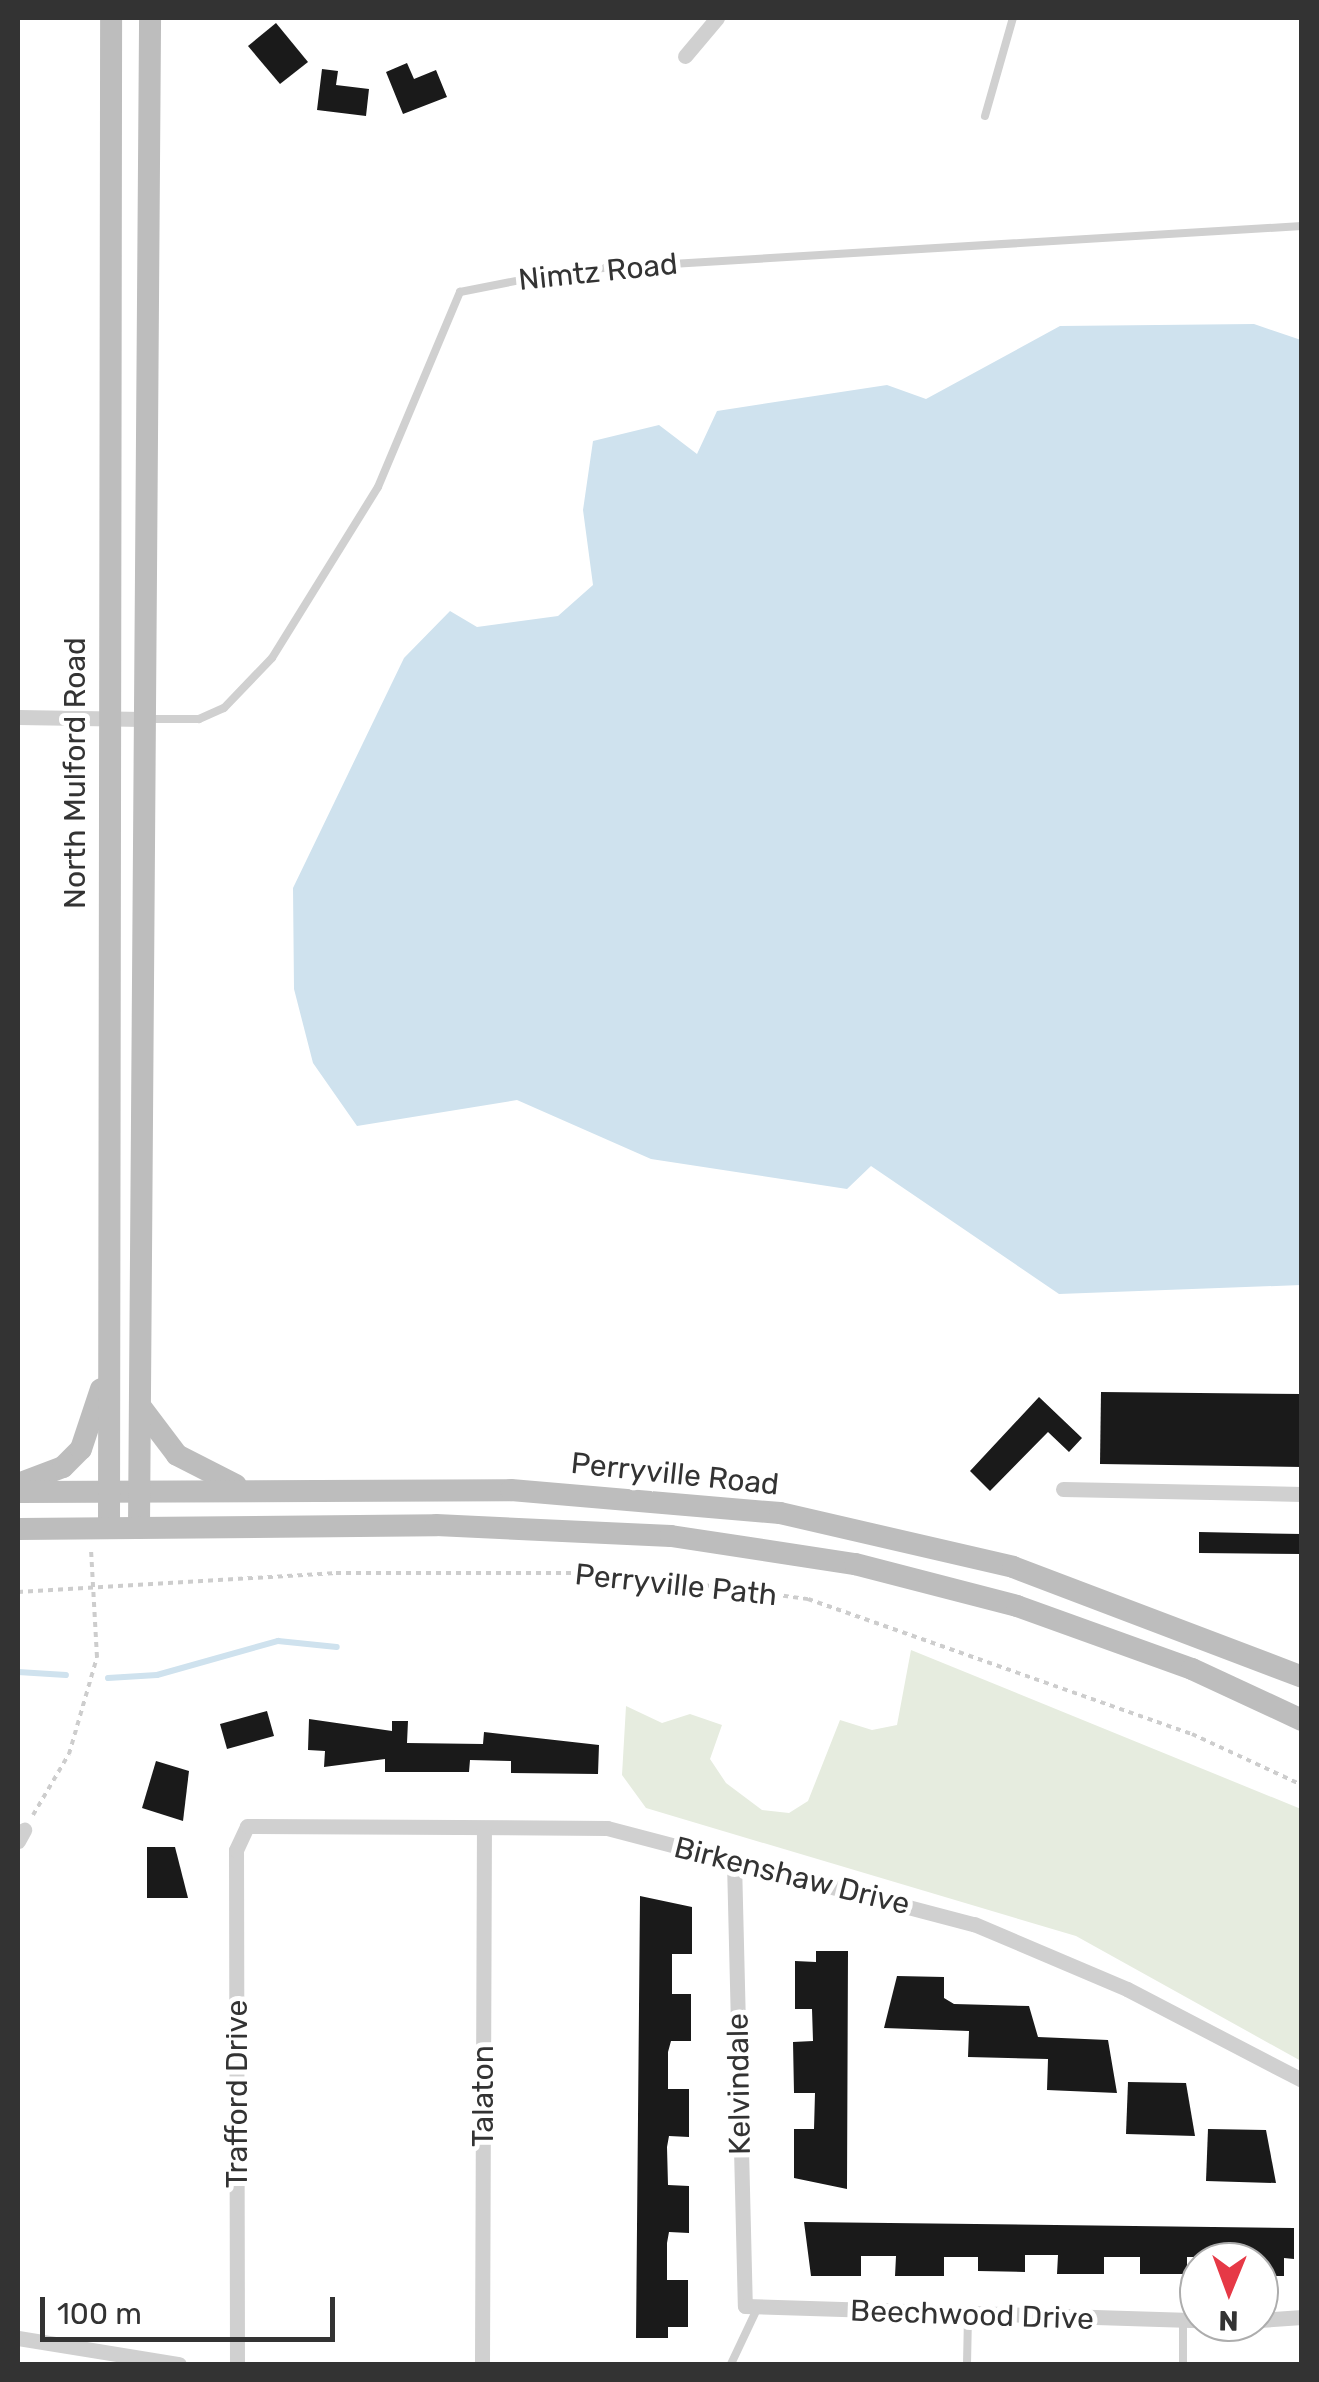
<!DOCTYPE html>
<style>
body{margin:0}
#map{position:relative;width:1319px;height:2382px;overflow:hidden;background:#fff;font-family:Rubik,sans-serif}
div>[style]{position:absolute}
.green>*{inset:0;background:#e6ecdf}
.water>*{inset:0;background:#cfe2ee}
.stream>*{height:6px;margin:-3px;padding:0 3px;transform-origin:3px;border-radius:3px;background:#cfe2ee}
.building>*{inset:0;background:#1a1a1a}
.path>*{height:4px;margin-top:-2px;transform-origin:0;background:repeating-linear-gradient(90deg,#cdcdcd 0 5px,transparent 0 10px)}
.lane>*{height:8px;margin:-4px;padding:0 4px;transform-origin:4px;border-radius:4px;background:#d0d0d0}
.street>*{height:15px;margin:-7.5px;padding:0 7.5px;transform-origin:7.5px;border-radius:7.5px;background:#d0d0d0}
.secondary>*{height:22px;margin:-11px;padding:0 11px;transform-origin:11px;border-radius:11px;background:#bdbdbd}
span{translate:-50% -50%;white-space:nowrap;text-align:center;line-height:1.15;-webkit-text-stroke:10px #fff;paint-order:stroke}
.street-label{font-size:30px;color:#333}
.frame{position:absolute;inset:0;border:20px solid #333;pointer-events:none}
.north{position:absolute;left:1179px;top:2242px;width:100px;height:100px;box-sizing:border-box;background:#fff;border:2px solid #adadad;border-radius:50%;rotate:181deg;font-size:28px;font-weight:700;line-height:40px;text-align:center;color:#333}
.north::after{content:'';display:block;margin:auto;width:35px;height:45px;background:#e63946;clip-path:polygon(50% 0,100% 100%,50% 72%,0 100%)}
.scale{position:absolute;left:40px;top:2297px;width:295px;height:45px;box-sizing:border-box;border:5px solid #333;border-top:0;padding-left:12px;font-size:30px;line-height:35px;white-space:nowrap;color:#333;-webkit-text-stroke:8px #fff;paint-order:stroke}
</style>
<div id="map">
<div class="green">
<i style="clip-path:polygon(911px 1650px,1301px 1809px,1301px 2061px,1076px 1936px,646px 1808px,622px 1775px,626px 1706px,662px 1723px,690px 1714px,722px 1725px,710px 1759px,726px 1783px,762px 1810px,789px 1813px,808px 1801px,840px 1720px,872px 1730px,897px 1725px)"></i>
</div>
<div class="water">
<i style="clip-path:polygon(1254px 324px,1301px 340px,1301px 1285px,1059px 1294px,871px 1166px,847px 1189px,651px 1159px,517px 1100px,357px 1126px,313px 1063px,294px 989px,293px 888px,404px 658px,450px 611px,477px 627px,558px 616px,593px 585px,583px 510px,593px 441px,659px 425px,697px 454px,717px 411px,887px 385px,926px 399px,1060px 326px)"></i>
</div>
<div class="stream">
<i style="left:18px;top:1672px;width:48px;rotate:3.6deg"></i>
<i style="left:108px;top:1678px;width:49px;rotate:-3.5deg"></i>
<i style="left:157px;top:1675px;width:126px;rotate:-15.7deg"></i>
<i style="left:278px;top:1641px;width:59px;rotate:5.8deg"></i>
</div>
<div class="building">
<i style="clip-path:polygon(276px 23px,308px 62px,280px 84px,248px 46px)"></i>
<i style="clip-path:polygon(407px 63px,414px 79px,436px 70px,447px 97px,403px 114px,386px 72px)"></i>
<i style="clip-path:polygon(322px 69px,338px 71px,336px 85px,369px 89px,366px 116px,317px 110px)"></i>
<i style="clip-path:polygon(1101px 1392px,1302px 1394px,1302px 1467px,1100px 1464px)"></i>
<i style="clip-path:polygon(1039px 1397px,1082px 1438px,1069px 1452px,1048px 1432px,990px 1491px,970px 1471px)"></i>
<i style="clip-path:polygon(1199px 1532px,1302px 1534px,1302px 1554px,1199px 1553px)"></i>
<i style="clip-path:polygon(267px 1711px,274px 1736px,227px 1749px,220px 1724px)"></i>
<i style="clip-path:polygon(309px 1719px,392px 1731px,392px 1721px,408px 1721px,407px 1743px,483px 1744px,484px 1732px,599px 1745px,598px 1774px,511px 1773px,511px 1761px,470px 1760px,469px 1772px,385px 1772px,385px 1759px,324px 1767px,325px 1751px,308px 1750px)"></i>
<i style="clip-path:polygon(156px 1761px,189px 1771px,183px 1821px,142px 1808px)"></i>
<i style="clip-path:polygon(147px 1847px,175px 1847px,188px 1898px,147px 1898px)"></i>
<i style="clip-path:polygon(640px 1896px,692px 1907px,692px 1954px,672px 1954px,672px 1994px,691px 1994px,691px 2041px,671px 2041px,668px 2052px,668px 2089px,689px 2089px,689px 2137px,669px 2136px,667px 2147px,668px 2185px,689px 2186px,689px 2233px,669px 2232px,667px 2243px,667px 2280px,688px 2280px,688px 2327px,668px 2327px,668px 2338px,636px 2338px)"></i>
<i style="clip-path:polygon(816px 1951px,848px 1951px,847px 2189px,794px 2178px,794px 2129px,814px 2129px,815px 2093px,794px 2093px,793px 2042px,813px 2041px,812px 2009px,795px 2009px,795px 1961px,816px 1962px)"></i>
<i style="clip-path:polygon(897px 1976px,944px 1977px,944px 1998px,954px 2004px,1029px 2006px,1038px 2037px,1108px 2040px,1117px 2093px,1047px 2090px,1048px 2059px,968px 2057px,969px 2031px,884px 2028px)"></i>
<i style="clip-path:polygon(1128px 2082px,1186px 2083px,1195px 2136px,1126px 2134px)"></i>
<i style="clip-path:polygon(1208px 2129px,1266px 2130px,1276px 2183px,1206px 2181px)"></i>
<i style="clip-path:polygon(804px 2222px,1294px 2228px,1294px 2259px,1284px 2258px,1284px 2276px,1259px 2276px,1259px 2262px,1238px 2257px,1187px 2257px,1187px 2274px,1140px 2274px,1140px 2257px,1104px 2257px,1104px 2274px,1057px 2274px,1058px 2255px,1025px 2255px,1025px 2272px,978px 2271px,978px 2257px,944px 2257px,944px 2276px,895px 2276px,896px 2256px,861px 2256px,861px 2276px,811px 2276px)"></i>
</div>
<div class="path">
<i style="left:18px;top:1592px;width:319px;rotate:-3.4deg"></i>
<i style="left:336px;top:1573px;width:279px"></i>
<i style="left:615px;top:1573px;width:195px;rotate:7.7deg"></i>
<i style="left:808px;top:1599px;width:407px;rotate:19.4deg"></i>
<i style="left:1192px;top:1734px;width:121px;rotate:24.9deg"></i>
<i style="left:33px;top:1815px;width:71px;rotate:-59.5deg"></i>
<i style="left:69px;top:1754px;width:101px;rotate:-73.9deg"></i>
<i style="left:97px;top:1657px;width:108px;rotate:-93.2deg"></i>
</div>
<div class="lane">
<i style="left:985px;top:116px;width:102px;rotate:-74.1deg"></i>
<i style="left:148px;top:719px;width:51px"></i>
<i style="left:199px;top:719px;width:27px;rotate:-24deg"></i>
<i style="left:224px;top:708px;width:69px;rotate:-46.2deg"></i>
<i style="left:272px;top:658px;width:201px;rotate:-58.2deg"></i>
<i style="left:378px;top:487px;width:212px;rotate:-67.2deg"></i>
<i style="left:460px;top:292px;width:113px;rotate:-11.2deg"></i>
<i style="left:571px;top:270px;width:732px;rotate:-3.44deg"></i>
<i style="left:731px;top:2364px;width:63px;rotate:-64.7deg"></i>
<i style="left:967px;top:2364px;width:48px;rotate:-88.8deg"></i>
<i style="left:1183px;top:2364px;width:44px;rotate:-90deg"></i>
</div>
<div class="street">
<i style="left:685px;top:56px;width:50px;rotate:-49.9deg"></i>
<i style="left:18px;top:717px;width:125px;rotate:0.9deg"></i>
<i style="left:1063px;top:1489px;width:239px;rotate:1.2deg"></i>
<i style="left:18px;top:1841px;width:13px;rotate:-61deg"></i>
<i style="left:734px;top:1862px;width:444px;rotate:88.6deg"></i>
<i style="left:745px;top:2306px;width:454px;rotate:1.8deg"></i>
<i style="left:1259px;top:2320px;width:43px;rotate:-4deg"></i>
<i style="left:18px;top:2338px;width:163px;rotate:9.2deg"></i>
<i style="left:237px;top:2364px;width:514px;rotate:-90.11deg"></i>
<i style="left:236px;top:1850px;width:26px;rotate:-65deg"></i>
<i style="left:247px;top:1826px;width:360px;rotate:0.3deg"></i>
<i style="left:607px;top:1828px;width:379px;rotate:14.7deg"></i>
<i style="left:974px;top:1924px;width:166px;rotate:23deg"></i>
<i style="left:1127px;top:1989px;width:197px;rotate:27.5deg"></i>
<i style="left:482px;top:2364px;width:536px;rotate:-89.79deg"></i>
</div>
<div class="secondary">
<i style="left:140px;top:1406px;width:61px;rotate:52.9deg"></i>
<i style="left:177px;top:1455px;width:66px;rotate:27deg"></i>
<i style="left:18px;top:1484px;width:48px;rotate:-20.7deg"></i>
<i style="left:63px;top:1467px;width:25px;rotate:-45deg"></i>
<i style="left:81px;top:1449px;width:63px;rotate:-71.6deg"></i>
<i style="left:18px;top:1492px;width:493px;rotate:-0.2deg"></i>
<i style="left:511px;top:1490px;width:270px;rotate:4.9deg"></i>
<i style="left:780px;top:1513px;width:239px;rotate:13deg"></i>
<i style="left:1013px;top:1567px;width:309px;rotate:20.8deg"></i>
<i style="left:109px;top:1528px;width:1510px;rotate:-89.92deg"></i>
<i style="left:139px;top:1528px;width:1510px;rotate:-89.58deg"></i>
<i style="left:18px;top:1529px;width:418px;rotate:-0.5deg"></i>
<i style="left:436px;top:1525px;width:235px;rotate:2.7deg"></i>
<i style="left:671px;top:1536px;width:186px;rotate:8.7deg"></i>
<i style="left:855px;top:1564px;width:167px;rotate:14.5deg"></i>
<i style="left:1017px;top:1606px;width:186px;rotate:19.8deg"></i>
<i style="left:1192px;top:1669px;width:121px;rotate:24.9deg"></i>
</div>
<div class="street-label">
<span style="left:598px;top:272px;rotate:-6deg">Nimtz Road</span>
<span style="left:75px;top:773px;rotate:-90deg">North Mulford Road</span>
<span style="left:675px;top:1474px;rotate:6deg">Perryville Road</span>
<span style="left:676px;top:1585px;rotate:6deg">Perryville Path</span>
<span style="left:792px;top:1876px;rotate:14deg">Birkenshaw Drive</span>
<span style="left:739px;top:2084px;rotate:-91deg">Kelvindale</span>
<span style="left:237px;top:2094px;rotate:-90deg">Trafford Drive</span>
<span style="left:483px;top:2096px;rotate:-90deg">Talaton</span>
<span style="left:972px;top:2315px;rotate:2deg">Beechwood Drive</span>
</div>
<div class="frame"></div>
<div class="north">N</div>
<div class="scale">100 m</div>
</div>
